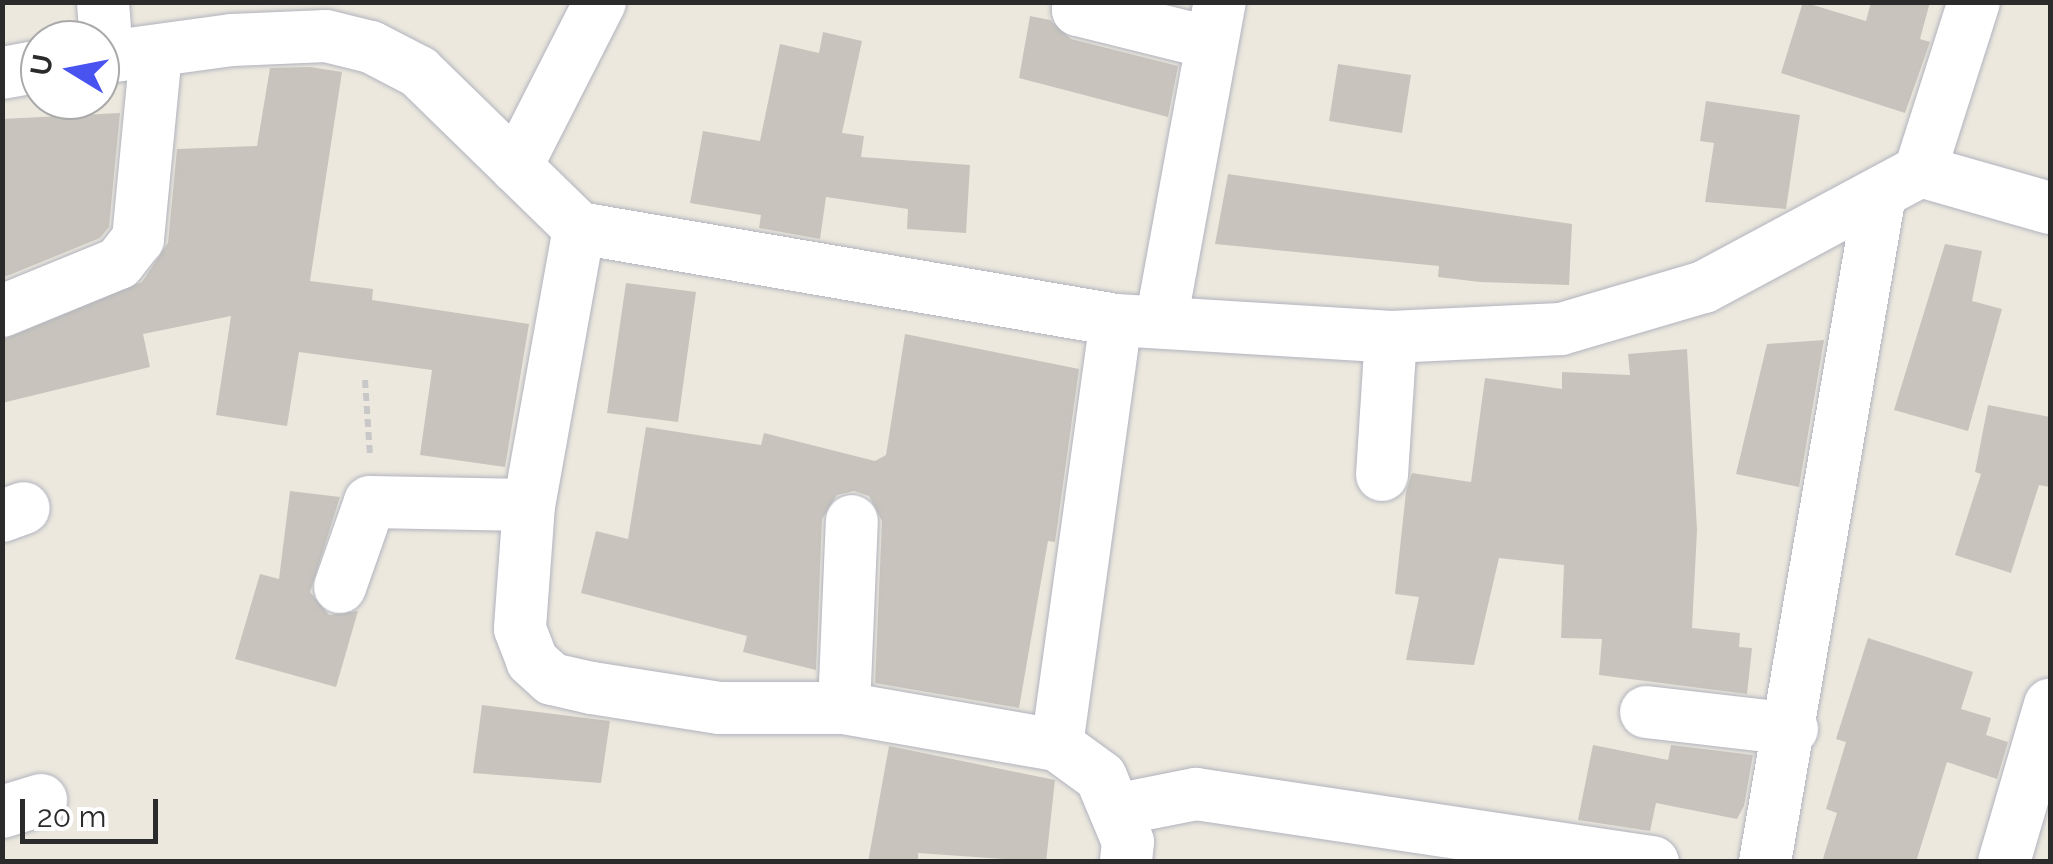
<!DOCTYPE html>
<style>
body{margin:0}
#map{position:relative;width:2053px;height:864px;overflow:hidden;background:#ece8de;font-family:Raleway,sans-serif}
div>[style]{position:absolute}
.building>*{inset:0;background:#c8c4bd}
.path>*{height:6px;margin-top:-3px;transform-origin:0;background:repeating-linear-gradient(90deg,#c8c8c8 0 8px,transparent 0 13px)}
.roads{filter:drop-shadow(0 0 2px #b1b3be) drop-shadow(0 0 2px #b1b3be)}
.minor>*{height:52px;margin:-26px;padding:0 26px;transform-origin:26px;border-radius:26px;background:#fff}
span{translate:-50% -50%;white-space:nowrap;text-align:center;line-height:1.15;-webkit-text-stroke:8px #fff;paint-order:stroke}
.frame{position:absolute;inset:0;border:5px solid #2b2b2b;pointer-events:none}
.north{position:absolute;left:20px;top:20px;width:100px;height:100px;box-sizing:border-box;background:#fff;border:2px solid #aaa;border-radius:50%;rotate:280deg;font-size:28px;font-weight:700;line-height:40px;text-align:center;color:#2b2b2b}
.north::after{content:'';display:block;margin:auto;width:35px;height:45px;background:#4853f0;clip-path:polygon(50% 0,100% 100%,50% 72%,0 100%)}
.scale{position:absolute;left:20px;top:799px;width:138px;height:45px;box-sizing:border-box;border:5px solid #2b2b2b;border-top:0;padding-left:12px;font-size:30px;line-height:35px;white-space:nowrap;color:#2b2b2b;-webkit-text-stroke:8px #fff;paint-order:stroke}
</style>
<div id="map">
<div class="building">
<i style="clip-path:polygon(1803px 2px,1866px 21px,1871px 2px,1930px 2px,1920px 39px,1930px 42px,1905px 113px,1781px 73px)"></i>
<i style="clip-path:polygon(1030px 16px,1050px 20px,1071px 39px,1178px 66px,1168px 117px,1019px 78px)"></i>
<i style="clip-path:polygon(823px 32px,862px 41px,842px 133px,864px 136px,861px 157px,970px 165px,966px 233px,907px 229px,908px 209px,826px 197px,820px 239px,759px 228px,761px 215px,690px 203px,703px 131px,760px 141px,780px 44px,819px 53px)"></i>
<i style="clip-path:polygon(1338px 64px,1411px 75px,1402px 133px,1329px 121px)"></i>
<i style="clip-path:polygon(310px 67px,342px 72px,310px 281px,373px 289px,372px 300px,529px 324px,505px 467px,420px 455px,432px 370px,299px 352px,287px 426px,216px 415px,231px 316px,143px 334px,150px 367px,2px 403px,2px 340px,142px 282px,168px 243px,177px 149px,257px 146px,270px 68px)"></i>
<i style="clip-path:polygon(1706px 101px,1800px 115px,1786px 209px,1705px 202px,1714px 143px,1700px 141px)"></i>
<i style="clip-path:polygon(120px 113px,109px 227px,100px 238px,2px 278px,2px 119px)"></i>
<i style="clip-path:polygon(1228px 174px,1572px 224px,1569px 285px,1480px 282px,1438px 277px,1439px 266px,1215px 244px)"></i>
<i style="clip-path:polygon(1945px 244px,1982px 251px,1972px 301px,2002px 309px,1968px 431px,1894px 410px)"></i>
<i style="clip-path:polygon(626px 283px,696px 292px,678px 422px,607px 413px)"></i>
<i style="clip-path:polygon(905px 334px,1079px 369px,1055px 542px,1048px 541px,1019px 708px,875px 683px,882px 521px,869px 496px,854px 491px,837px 495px,822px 519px,816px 670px,743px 652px,747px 636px,581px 593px,596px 531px,628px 539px,646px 427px,761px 445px,764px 433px,875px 461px,886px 455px)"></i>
<i style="clip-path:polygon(1824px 340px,1799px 487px,1736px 474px,1767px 344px)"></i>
<i style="clip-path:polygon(1687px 349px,1697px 530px,1692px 628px,1740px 633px,1739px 647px,1752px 648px,1747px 694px,1599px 675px,1602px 639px,1561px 638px,1564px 565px,1499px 558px,1474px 665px,1406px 660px,1419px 597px,1395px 594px,1406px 492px,1412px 473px,1471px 482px,1485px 378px,1562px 389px,1562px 372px,1630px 375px,1628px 354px)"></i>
<i style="clip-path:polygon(1988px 405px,2050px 417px,2050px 487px,2039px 485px,2011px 573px,1955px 555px,1981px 474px,1975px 472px)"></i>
<i style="clip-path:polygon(290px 491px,340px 497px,310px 592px,329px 615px,358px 611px,336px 687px,235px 659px,260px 574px,279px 579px)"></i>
<i style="clip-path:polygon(1868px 638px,1973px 672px,1961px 709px,1991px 718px,1986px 735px,2008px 742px,1997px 779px,1947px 762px,1916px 862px,1822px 862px,1837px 813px,1826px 809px,1846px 742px,1836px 739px)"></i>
<i style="clip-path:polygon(482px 705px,610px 721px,601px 783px,473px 773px)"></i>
<i style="clip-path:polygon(1593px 745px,1668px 760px,1671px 745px,1753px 755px,1744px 806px,1737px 819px,1656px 803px,1650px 831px,1578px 820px)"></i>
<i style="clip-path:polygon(889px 746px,1055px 780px,1046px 862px,918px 853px,918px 862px,868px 862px)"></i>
</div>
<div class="path">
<i style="left:365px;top:380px;width:76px;rotate:86.2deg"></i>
</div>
<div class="roads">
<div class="minor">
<i style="left:103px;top:2px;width:55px;rotate:85.8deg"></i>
<i style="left:1079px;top:2px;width:8px;rotate:97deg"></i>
<i style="left:1078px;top:10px;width:133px;rotate:13.9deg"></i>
<i style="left:100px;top:58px;width:133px;rotate:-7.8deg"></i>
<i style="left:232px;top:40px;width:94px;rotate:-2.4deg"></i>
<i style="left:326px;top:36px;width:46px;rotate:13.7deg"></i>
<i style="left:371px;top:47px;width:54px;rotate:27.5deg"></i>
<i style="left:419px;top:72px;width:223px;rotate:44.3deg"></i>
<i style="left:579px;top:228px;width:545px;rotate:9.72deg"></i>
<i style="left:1116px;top:320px;width:276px;rotate:3.5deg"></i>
<i style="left:1391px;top:337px;width:170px;rotate:-2.7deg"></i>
<i style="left:1561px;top:329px;width:149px;rotate:-16.4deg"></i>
<i style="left:1704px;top:287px;width:245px;rotate:-28.2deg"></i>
<i style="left:1920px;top:171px;width:135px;rotate:15.9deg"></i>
<i style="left:2px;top:73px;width:39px;rotate:-10deg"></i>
<i style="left:516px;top:167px;width:185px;rotate:-63deg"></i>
<i style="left:1920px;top:171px;width:177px;rotate:-72.3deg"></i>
<i style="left:579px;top:228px;width:281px;rotate:100.2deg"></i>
<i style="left:529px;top:505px;width:124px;rotate:94.2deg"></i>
<i style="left:520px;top:629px;width:34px;rotate:69deg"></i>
<i style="left:532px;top:661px;width:27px;rotate:42deg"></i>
<i style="left:552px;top:679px;width:41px;rotate:12.7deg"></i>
<i style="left:592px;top:688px;width:129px;rotate:8.9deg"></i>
<i style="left:719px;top:708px;width:125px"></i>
<i style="left:844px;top:708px;width:216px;rotate:9.9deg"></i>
<i style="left:2px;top:311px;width:126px;rotate:-22.3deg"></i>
<i style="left:119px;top:263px;width:31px;rotate:-52deg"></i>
<i style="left:138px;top:239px;width:187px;rotate:-84.5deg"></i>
<i style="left:1116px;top:320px;width:429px;rotate:97.9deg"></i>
<i style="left:1057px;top:745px;width:54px;rotate:36deg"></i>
<i style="left:1101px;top:777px;width:70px;rotate:67.4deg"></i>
<i style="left:1128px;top:842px;width:20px;rotate:96deg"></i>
<i style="left:1161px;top:322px;width:325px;rotate:-79.6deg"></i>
<i style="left:1382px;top:475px;width:138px;rotate:-86.3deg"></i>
<i style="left:2px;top:516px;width:23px;rotate:-20deg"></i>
<i style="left:340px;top:587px;width:90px;rotate:-70.6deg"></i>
<i style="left:370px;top:502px;width:159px;rotate:1.1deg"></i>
<i style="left:844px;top:708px;width:187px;rotate:-87.6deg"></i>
<i style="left:1646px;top:712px;width:147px;rotate:6.6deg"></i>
<i style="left:1115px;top:810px;width:83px;rotate:-11.2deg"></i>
<i style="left:1196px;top:794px;width:462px;rotate:8.5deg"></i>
<i style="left:2px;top:812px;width:41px;rotate:-17.1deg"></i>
<i style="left:1765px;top:862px;width:678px;rotate:-80.23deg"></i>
<i style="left:2004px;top:862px;width:164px;rotate:-73.7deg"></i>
</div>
</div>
<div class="frame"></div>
<div class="north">U</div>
<div class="scale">20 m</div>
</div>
